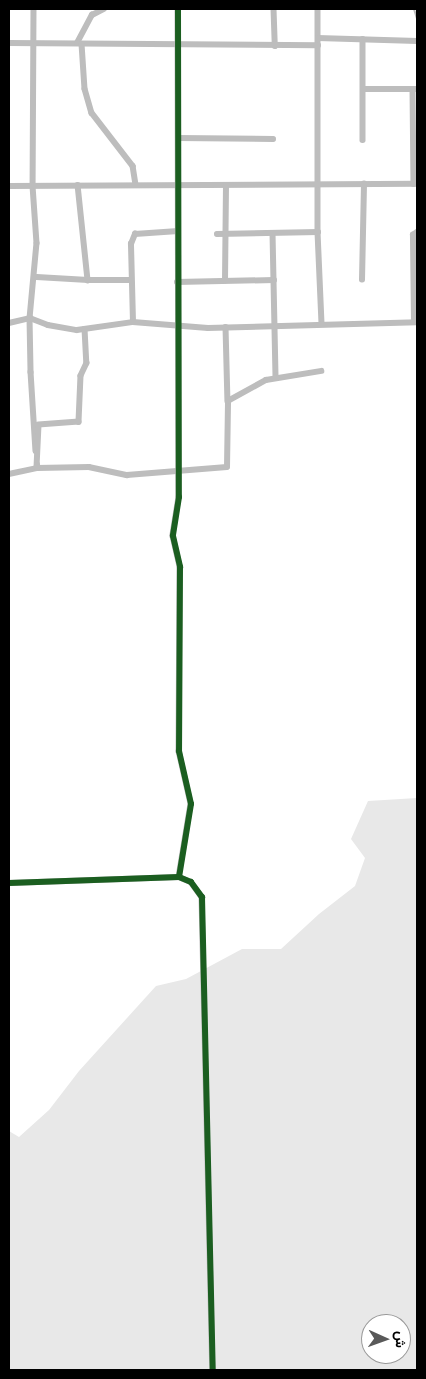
<!DOCTYPE html>
<meta charset="utf-8">
<style>
body{margin:0}
#map{position:relative;width:426px;height:1379px;overflow:hidden;background:#fff;font-family:"Alegreya Sans",Vazirmatn,sans-serif}
div>[style]{position:absolute}
.green>*{inset:0;background:#e8e8e8}
.stream>*{height:2px;margin:-1px;padding:0 1px;transform-origin:1px;border-radius:1px;background:#bababa}
.minor>*{height:5.5px;margin:-2.75px;padding:0 2.75px;transform-origin:2.75px;border-radius:2.75px;background:#bdbdbd}
.cycleway>*{height:6px;margin:-3px;padding:0 3px;transform-origin:3px;border-radius:3px;background:#1b5e20}
span{translate:-50% -50%;white-space:nowrap;text-align:center;line-height:1.15;-webkit-text-stroke:4px #fff;paint-order:stroke}
.frame{position:absolute;inset:0;border:10px solid #000;pointer-events:none}
.north{position:absolute;left:361px;top:1314px;width:50px;height:50px;box-sizing:border-box;background:#fff;border:1px solid #999;border-radius:50%;rotate:92deg;font-size:14px;font-weight:700;line-height:20px;text-align:center;color:#000}
.north::after{content:'';display:block;margin:auto;width:18px;height:22px;background:#595959;clip-path:polygon(50% 0,100% 100%,50% 72%,0 100%)}
</style>
<div id="map">
<div class="green">
<i style="clip-path:polygon(evenodd,417px 798px,417px 1370px,9px 1370px,9px 1131px,19px 1137px,49px 1110px,79px 1071px,156px 986px,186px 979px,242px 949px,281px 949px,319px 914px,355px 886px,365px 858px,351px 839px,368px 801px,417px 798px,371px 1324px,401px 1324px,401px 1354px,371px 1354px,371px 1324px)"></i>
</div>
<div class="stream">
<i style="left:414px;top:9px;width:10px;rotate:73deg"></i>
</div>
<div class="minor">
<i style="left:34px;top:9px;width:177px;rotate:90.3deg"></i>
<i style="left:33px;top:186px;width:57px;rotate:86deg"></i>
<i style="left:37px;top:243px;width:75px;rotate:95.3deg"></i>
<i style="left:30px;top:318px;width:54px;rotate:88.9deg"></i>
<i style="left:31px;top:372px;width:79px;rotate:86.4deg"></i>
<i style="left:178px;top:9px;width:488px;rotate:89.9deg"></i>
<i style="left:179px;top:497px;width:39px;rotate:99deg"></i>
<i style="left:173px;top:536px;width:32px;rotate:77deg"></i>
<i style="left:180px;top:567px;width:184px;rotate:90.3deg"></i>
<i style="left:179px;top:751px;width:54px;rotate:77.2deg"></i>
<i style="left:191px;top:804px;width:74px;rotate:99.3deg"></i>
<i style="left:274px;top:9px;width:37px;rotate:88deg"></i>
<i style="left:318px;top:9px;width:223px;rotate:90deg"></i>
<i style="left:318px;top:232px;width:90px;rotate:87.5deg"></i>
<i style="left:318px;top:38px;width:99px;rotate:1.7deg"></i>
<i style="left:363px;top:39px;width:101px;rotate:90deg"></i>
<i style="left:9px;top:43px;width:309px;rotate:0.4deg"></i>
<i style="left:77px;top:43px;width:32px;rotate:-62deg"></i>
<i style="left:92px;top:15px;width:13px;rotate:-27deg"></i>
<i style="left:82px;top:44px;width:45px;rotate:86.2deg"></i>
<i style="left:85px;top:89px;width:25px;rotate:74deg"></i>
<i style="left:92px;top:113px;width:67px;rotate:52.3deg"></i>
<i style="left:133px;top:166px;width:18px;rotate:81deg"></i>
<i style="left:365px;top:89px;width:52px"></i>
<i style="left:413px;top:89px;width:95px;rotate:89.4deg"></i>
<i style="left:178px;top:138px;width:95px;rotate:0.6deg"></i>
<i style="left:78px;top:185px;width:96px;rotate:84deg"></i>
<i style="left:88px;top:280px;width:43px"></i>
<i style="left:9px;top:186px;width:408px;rotate:-0.3deg"></i>
<i style="left:273px;top:233px;width:144px;rotate:88.8deg"></i>
<i style="left:217px;top:234px;width:101px;rotate:-1.1deg"></i>
<i style="left:37px;top:277px;width:51px;rotate:3.4deg"></i>
<i style="left:362px;top:280px;width:96px;rotate:-88.8deg"></i>
<i style="left:225px;top:281px;width:95px;rotate:-89.4deg"></i>
<i style="left:177px;top:282px;width:97px;rotate:-1.2deg"></i>
<i style="left:133px;top:322px;width:78px;rotate:-91.5deg"></i>
<i style="left:131px;top:244px;width:11px;rotate:-68deg"></i>
<i style="left:135px;top:234px;width:43px;rotate:-4deg"></i>
<i style="left:414px;top:322px;width:87px;rotate:-90.7deg"></i>
<i style="left:413px;top:235px;width:5px;rotate:-37deg"></i>
<i style="left:9px;top:323px;width:22px;rotate:-13deg"></i>
<i style="left:30px;top:318px;width:19px;rotate:21deg"></i>
<i style="left:48px;top:325px;width:29px;rotate:10deg"></i>
<i style="left:77px;top:330px;width:57px;rotate:-8.1deg"></i>
<i style="left:133px;top:322px;width:75px;rotate:4.6deg"></i>
<i style="left:208px;top:328px;width:209px;rotate:-1.6deg"></i>
<i style="left:226px;top:327px;width:74px;rotate:88.5deg"></i>
<i style="left:85px;top:329px;width:34px;rotate:87deg"></i>
<i style="left:87px;top:363px;width:14px;rotate:115deg"></i>
<i style="left:81px;top:376px;width:46px;rotate:92.5deg"></i>
<i style="left:79px;top:422px;width:40px;rotate:175.7deg"></i>
<i style="left:39px;top:425px;width:43px;rotate:92.7deg"></i>
<i style="left:37px;top:468px;width:52px;rotate:-1.1deg"></i>
<i style="left:89px;top:467px;width:39px;rotate:12deg"></i>
<i style="left:127px;top:475px;width:100px;rotate:-4.6deg"></i>
<i style="left:227px;top:467px;width:66px;rotate:-89.1deg"></i>
<i style="left:228px;top:401px;width:43px;rotate:-28.9deg"></i>
<i style="left:266px;top:380px;width:56px;rotate:-9.3deg"></i>
<i style="left:9px;top:474px;width:29px;rotate:-12deg"></i>
<i style="left:37px;top:468px;width:3px;rotate:-90deg"></i>
<i style="left:9px;top:883px;width:170px;rotate:-2deg"></i>
<i style="left:179px;top:877px;width:13px;rotate:23deg"></i>
<i style="left:191px;top:882px;width:19px;rotate:54deg"></i>
<i style="left:202px;top:897px;width:473px;rotate:88.7deg"></i>
</div>
<div class="cycleway">
<i style="left:178px;top:9px;width:488px;rotate:89.9deg"></i>
<i style="left:179px;top:497px;width:39px;rotate:99deg"></i>
<i style="left:173px;top:536px;width:32px;rotate:77deg"></i>
<i style="left:180px;top:567px;width:184px;rotate:90.3deg"></i>
<i style="left:179px;top:751px;width:54px;rotate:77.2deg"></i>
<i style="left:191px;top:804px;width:74px;rotate:99.3deg"></i>
<i style="left:9px;top:883px;width:170px;rotate:-2deg"></i>
<i style="left:179px;top:877px;width:13px;rotate:23deg"></i>
<i style="left:191px;top:882px;width:19px;rotate:54deg"></i>
<i style="left:202px;top:897px;width:473px;rotate:88.7deg"></i>
</div>
<div class="frame"></div>
<div class="north">ش</div>
</div>
